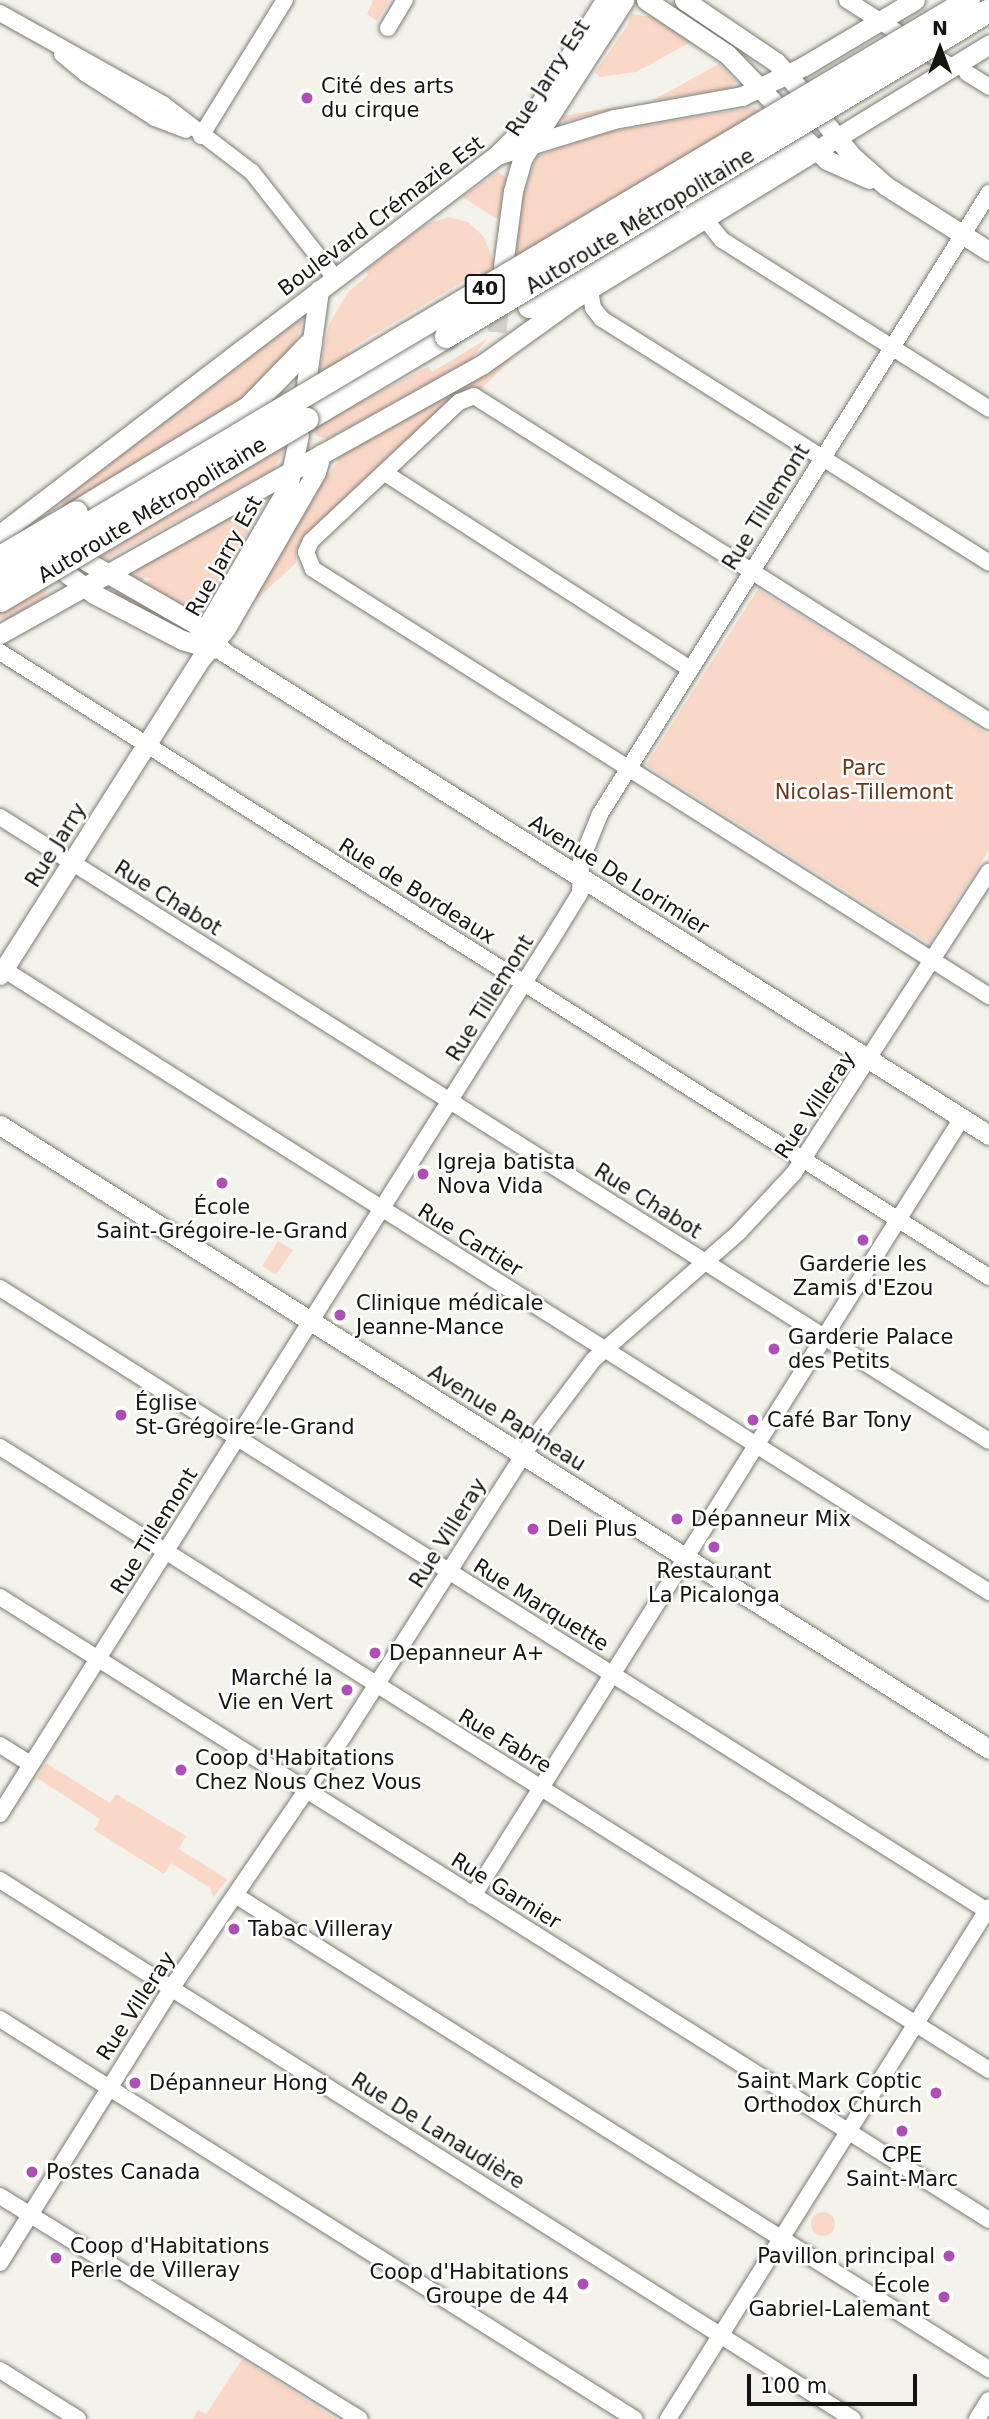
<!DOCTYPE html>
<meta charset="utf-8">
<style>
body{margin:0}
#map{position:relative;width:989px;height:2419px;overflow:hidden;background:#f4f3eb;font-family:"DejaVu Sans",sans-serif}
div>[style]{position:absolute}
.green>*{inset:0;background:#fad8c8}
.round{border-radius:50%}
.major-tunnel>*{height:19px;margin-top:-9.5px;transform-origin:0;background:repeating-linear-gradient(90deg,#d2d2ca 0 19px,transparent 0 29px)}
.roads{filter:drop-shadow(0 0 2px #7c7b74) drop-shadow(0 0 2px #7c7b74)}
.minor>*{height:16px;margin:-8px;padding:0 8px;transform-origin:8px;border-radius:8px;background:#fff}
.major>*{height:19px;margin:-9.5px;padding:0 9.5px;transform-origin:9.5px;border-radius:9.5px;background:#fff}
.highway>*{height:23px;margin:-11.5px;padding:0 11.5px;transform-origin:11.5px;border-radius:11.5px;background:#fff}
.bridges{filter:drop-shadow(0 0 2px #7c7b74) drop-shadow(0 0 2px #7c7b74)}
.highway-bridge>*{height:23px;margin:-11.5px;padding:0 11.5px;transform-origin:11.5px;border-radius:11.5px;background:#fff}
.dots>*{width:19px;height:19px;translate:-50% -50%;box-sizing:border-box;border:4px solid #fff;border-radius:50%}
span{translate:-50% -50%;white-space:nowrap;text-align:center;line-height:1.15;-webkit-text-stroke:5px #fff;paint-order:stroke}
.shield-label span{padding:2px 5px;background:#fff;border:2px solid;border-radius:5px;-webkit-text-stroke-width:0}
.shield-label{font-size:19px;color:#141411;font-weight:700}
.street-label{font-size:21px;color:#141411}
.poi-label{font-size:21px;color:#141411}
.left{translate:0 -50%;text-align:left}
.right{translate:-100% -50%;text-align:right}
.park-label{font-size:21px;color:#693619}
.north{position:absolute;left:905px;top:14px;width:70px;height:70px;-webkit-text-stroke:5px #fff;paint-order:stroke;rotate:0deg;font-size:19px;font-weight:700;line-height:28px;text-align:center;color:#141411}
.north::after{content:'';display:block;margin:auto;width:24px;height:32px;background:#141411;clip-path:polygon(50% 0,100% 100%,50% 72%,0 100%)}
.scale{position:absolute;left:747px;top:2374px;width:170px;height:32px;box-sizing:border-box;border:4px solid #141411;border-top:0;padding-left:9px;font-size:21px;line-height:24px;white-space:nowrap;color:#141411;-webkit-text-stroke:5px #fff;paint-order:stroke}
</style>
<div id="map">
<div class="green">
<i style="clip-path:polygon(373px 0,390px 0,377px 21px,367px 14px)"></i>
<i style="clip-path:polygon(631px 14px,653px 17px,691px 42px,636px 72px,600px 77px,595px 72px,628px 25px)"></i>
<i style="clip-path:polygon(719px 64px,736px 82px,730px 88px,651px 101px)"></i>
<i style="clip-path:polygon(627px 105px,564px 122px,562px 116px)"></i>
<i style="clip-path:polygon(754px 107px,762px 113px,516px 258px,522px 198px,537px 156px,608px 132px)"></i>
<i style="clip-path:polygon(498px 172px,507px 178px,499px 220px,462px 197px)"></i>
<i style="clip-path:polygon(449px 217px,468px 222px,484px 237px,493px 260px,492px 273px,483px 278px,479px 272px,348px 350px,351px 356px,318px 376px,329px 324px,348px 292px,368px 275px,365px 270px,426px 224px)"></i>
<i style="clip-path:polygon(305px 315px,292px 351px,261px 391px,62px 508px,62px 499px)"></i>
<i style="clip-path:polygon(488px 338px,470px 360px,327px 439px,315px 435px,314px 426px,319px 423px,428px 367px,432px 372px)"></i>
<i style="clip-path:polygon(515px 356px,480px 390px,473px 390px,393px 454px,303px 538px,296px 550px,296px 563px,257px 599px,253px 595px,324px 471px,329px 474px,338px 461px,335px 457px)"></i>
<i style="clip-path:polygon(289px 441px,274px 469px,107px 559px,101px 556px)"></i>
<i style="clip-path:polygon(258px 499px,265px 503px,200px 609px,187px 608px,144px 584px,151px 579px,145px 577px,142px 582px,134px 576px,138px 567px)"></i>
<i style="clip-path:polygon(48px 584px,44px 598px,8px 619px,0 618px,0 612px)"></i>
<i style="clip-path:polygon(758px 589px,989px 735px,989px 850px,929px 943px,646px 765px)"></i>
<i style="clip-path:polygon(117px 590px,188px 630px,187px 633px,114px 595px)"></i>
<i style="clip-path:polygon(278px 1241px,293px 1250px,276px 1275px,262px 1266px)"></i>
<i style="clip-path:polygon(46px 1763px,110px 1803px,116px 1794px,186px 1836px,179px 1849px,227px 1879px,213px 1898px,210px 1888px,171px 1863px,164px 1874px,94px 1830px,100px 1819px,37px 1778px)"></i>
<i class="round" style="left:811px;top:2212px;width:24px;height:24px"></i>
<i style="clip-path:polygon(242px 2359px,336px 2419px,193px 2419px,198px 2410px,206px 2414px)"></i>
</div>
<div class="major-tunnel">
<i style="left:497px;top:332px;width:41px;rotate:-84.4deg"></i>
</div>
<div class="roads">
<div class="minor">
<i style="left:847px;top:0;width:126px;rotate:32.7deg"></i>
<i style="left:0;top:13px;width:187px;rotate:29.2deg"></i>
<i style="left:163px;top:104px;width:112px;rotate:37.4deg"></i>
<i style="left:252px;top:172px;width:135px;rotate:51.9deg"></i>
<i style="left:388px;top:28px;width:33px;rotate:-59deg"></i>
<i style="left:62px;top:54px;width:31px;rotate:40deg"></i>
<i style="left:86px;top:74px;width:82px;rotate:32.5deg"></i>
<i style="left:155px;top:118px;width:33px;rotate:21deg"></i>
<i style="left:967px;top:73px;width:26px;rotate:32deg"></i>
<i style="left:201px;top:136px;width:160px;rotate:-58.3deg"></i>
<i style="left:705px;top:219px;width:27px;rotate:51deg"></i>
<i style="left:722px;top:240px;width:316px;rotate:32.3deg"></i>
<i style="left:590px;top:289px;width:19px;rotate:81deg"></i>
<i style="left:593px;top:308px;width:14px;rotate:51deg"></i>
<i style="left:602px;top:319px;width:457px;rotate:32.2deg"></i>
<i style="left:385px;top:473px;width:363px;rotate:32.7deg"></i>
<i style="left:0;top:652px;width:1170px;rotate:32.29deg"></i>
<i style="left:989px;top:721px;width:609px;rotate:-147.75deg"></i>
<i style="left:474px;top:396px;width:16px;rotate:158deg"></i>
<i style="left:459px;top:402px;width:203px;rotate:136.8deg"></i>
<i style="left:311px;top:541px;width:12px;rotate:114deg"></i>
<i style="left:306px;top:552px;width:18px;rotate:68deg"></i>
<i style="left:313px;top:569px;width:800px;rotate:32.28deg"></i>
<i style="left:0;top:817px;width:1169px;rotate:32.25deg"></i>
<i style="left:0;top:967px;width:1170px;rotate:32.29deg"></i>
<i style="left:0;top:1288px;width:1169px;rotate:32.25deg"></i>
<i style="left:0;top:1447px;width:1169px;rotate:32.21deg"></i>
<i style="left:0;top:1597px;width:1169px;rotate:32.21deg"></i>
<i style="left:0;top:1745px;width:36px;rotate:32deg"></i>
<i style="left:0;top:1814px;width:1043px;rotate:-57.77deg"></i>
<i style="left:556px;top:932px;width:46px;rotate:-58.4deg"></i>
<i style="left:580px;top:893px;width:32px;rotate:-88deg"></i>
<i style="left:581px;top:861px;width:51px;rotate:-68deg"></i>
<i style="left:600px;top:814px;width:733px;rotate:-57.94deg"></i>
<i style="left:0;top:1880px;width:1009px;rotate:32.29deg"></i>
<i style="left:235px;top:1895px;width:891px;rotate:32.16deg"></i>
<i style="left:473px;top:1896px;width:919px;rotate:-57.85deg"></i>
<i style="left:0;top:2019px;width:750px;rotate:32.21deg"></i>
<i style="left:0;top:2196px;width:423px;rotate:31.8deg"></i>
<i style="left:0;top:2263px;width:334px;rotate:-58deg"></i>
<i style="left:177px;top:1980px;width:294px;rotate:-55.7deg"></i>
<i style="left:343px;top:1737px;width:356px;rotate:-57.4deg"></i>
<i style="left:535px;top:1437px;width:96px;rotate:-53deg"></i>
<i style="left:593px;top:1360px;width:194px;rotate:-41.2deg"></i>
<i style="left:739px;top:1232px;width:81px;rotate:-47deg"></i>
<i style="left:794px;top:1173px;width:359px;rotate:-57.1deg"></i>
<i style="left:0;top:2370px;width:92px;rotate:32.1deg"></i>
<i style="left:668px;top:2419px;width:604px;rotate:-57.91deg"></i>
<i style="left:977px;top:2419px;width:22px;rotate:-58deg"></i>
</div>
<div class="major">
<i style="left:646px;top:0;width:97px;rotate:33.7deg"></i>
<i style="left:727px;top:54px;width:71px;rotate:46.1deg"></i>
<i style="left:684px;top:0;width:111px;rotate:34deg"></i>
<i style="left:776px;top:62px;width:37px;rotate:49deg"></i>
<i style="left:825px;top:123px;width:43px;rotate:50.7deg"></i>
<i style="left:852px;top:156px;width:45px;rotate:41.4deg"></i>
<i style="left:886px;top:186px;width:122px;rotate:32.3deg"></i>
<i style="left:803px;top:137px;width:33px;rotate:44deg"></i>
<i style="left:827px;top:160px;width:46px;rotate:24.3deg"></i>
<i style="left:500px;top:152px;width:37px;rotate:-45deg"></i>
<i style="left:526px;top:126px;width:149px;rotate:-57.9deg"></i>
<i style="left:503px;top:266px;width:76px;rotate:-82.4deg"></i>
<i style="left:513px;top:191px;width:35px;rotate:-74deg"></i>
<i style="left:523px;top:157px;width:187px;rotate:-57.2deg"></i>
<i style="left:306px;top:384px;width:95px;rotate:-82.1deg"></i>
<i style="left:0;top:534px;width:625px;rotate:-37.33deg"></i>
<i style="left:497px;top:155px;width:122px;rotate:-17.1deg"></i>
<i style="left:614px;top:119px;width:130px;rotate:-10.2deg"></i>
<i style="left:742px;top:96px;width:69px;rotate:-25.8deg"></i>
<i style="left:804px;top:66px;width:129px;rotate:-30.7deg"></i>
<i style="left:86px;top:561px;width:125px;rotate:29.9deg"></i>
<i style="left:194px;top:623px;width:42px;rotate:44deg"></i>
<i style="left:224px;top:652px;width:905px;rotate:32.27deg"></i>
<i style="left:66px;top:573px;width:35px;rotate:37deg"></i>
<i style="left:94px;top:594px;width:99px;rotate:27.6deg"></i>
<i style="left:182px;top:640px;width:32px;rotate:16deg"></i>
<i style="left:0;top:634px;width:553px;rotate:-29.21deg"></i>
<i style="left:483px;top:364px;width:110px;rotate:-35.7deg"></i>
<i style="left:572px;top:300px;width:489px;rotate:-31.5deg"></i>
<i style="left:204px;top:645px;width:25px;rotate:-76deg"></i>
<i style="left:210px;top:621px;width:155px;rotate:-59.8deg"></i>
<i style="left:288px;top:487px;width:53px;rotate:-78.1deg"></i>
<i style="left:0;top:975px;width:373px;rotate:-57.6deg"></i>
<i style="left:200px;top:660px;width:41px;rotate:-50.9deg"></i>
<i style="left:226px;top:628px;width:180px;rotate:-60deg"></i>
<i style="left:316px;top:472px;width:19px;rotate:-74deg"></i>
<i style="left:0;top:1125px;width:1169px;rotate:32.25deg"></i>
</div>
<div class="highway">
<i style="left:529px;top:306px;width:302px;rotate:-30.5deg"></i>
<i style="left:789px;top:153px;width:27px;rotate:-6deg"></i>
<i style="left:306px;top:419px;width:163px;rotate:-30.7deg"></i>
<i style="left:76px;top:512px;width:201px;rotate:-31.2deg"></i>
<i style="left:248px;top:408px;width:88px;rotate:-45.9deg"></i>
</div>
</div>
<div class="bridges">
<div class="highway-bridge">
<i style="left:446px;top:336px;width:633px;rotate:-30.98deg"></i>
<i style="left:0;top:557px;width:88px;rotate:-30.6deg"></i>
<i style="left:0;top:576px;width:1126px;rotate:-30.75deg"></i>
<i style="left:0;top:600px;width:356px;rotate:-30.6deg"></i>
</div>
</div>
<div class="dots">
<i style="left:307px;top:98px;background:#ae4eb6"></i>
<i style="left:423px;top:1174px;background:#ae4eb6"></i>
<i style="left:222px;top:1183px;background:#ae4eb6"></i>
<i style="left:863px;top:1240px;background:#ae4eb6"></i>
<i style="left:340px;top:1315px;background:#ae4eb6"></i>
<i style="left:774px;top:1349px;background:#ae4eb6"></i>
<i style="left:121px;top:1415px;background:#ae4eb6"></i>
<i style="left:753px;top:1420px;background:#ae4eb6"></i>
<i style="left:677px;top:1519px;background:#ae4eb6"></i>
<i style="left:533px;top:1529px;background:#ae4eb6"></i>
<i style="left:714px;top:1547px;background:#ae4eb6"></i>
<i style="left:375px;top:1653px;background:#ae4eb6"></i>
<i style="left:347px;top:1690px;background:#ae4eb6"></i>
<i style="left:181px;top:1770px;background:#ae4eb6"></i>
<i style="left:234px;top:1929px;background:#ae4eb6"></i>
<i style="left:135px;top:2083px;background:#ae4eb6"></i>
<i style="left:936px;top:2093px;background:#ae4eb6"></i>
<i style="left:902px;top:2131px;background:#ae4eb6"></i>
<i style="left:32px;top:2172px;background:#ae4eb6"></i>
<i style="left:949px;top:2256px;background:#ae4eb6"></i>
<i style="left:56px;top:2258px;background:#ae4eb6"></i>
<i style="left:583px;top:2284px;background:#ae4eb6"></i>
<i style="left:944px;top:2297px;background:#ae4eb6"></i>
</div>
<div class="shield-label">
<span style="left:485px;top:289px">40</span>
</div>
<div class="street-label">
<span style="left:548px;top:78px;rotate:-57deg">Rue Jarry Est</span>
<span style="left:381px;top:216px;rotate:-37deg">Boulevard Crémazie Est</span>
<span style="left:640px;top:221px;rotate:-31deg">Autoroute Métropolitaine</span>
<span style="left:766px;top:507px;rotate:-58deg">Rue Tillemont</span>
<span style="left:152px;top:510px;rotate:-31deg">Autoroute Métropolitaine</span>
<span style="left:224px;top:556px;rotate:-61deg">Rue Jarry Est</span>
<span style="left:56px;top:845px;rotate:-58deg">Rue Jarry</span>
<span style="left:619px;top:875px;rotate:32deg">Avenue De Lorimier</span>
<span style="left:417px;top:891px;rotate:32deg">Rue de Bordeaux</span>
<span style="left:168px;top:898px;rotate:32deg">Rue Chabot</span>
<span style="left:490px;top:998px;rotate:-58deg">Rue Tillemont</span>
<span style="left:815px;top:1105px;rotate:-56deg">Rue Villeray</span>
<span style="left:648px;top:1201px;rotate:32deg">Rue Chabot</span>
<span style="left:470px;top:1240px;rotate:32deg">Rue Cartier</span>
<span style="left:507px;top:1418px;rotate:32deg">Avenue Papineau</span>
<span style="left:154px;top:1531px;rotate:-58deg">Rue Tillemont</span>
<span style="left:448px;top:1533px;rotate:-58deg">Rue Villeray</span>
<span style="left:541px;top:1605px;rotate:32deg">Rue Marquette</span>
<span style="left:505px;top:1741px;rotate:31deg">Rue Fabre</span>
<span style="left:506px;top:1891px;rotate:32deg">Rue Garnier</span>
<span style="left:136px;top:2006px;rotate:-57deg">Rue Villeray</span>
<span style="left:438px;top:2131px;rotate:32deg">Rue De Lanaudière</span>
</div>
<div class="poi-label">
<span class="left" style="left:321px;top:98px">Cité des arts<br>du cirque</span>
<span class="left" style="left:437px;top:1174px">Igreja batista<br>Nova Vida</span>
<span style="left:222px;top:1219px">École<br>Saint-Grégoire-le-Grand</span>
<span style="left:863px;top:1276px">Garderie les<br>Zamis d'Ezou</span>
<span class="left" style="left:356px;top:1315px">Clinique médicale<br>Jeanne-Mance</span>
<span class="left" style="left:788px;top:1349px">Garderie Palace<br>des Petits</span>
<span class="left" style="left:135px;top:1415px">Église<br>St-Grégoire-le-Grand</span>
<span class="left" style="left:767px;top:1420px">Café Bar Tony</span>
<span class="left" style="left:691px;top:1519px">Dépanneur Mix</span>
<span class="left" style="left:547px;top:1529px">Deli Plus</span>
<span style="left:714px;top:1583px">Restaurant<br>La Picalonga</span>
<span class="left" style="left:389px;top:1653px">Depanneur A+</span>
<span class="right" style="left:333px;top:1690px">Marché la<br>Vie en Vert</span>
<span class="left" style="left:195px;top:1770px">Coop d'Habitations<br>Chez Nous Chez Vous</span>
<span class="left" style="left:248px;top:1929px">Tabac Villeray</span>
<span class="right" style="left:922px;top:2093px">Saint Mark Coptic<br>Orthodox Church</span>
<span class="left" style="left:149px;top:2083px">Dépanneur Hong</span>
<span style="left:902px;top:2167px">CPE<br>Saint-Marc</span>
<span class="left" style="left:46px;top:2172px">Postes Canada</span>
<span class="left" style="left:70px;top:2258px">Coop d'Habitations<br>Perle de Villeray</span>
<span class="right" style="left:935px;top:2256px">Pavillon principal</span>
<span class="right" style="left:569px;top:2284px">Coop d'Habitations<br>Groupe de 44</span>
<span class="right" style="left:930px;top:2297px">École<br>Gabriel-Lalemant</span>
</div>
<div class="park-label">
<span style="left:864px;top:780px">Parc<br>Nicolas-Tillemont</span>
</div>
<div class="north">N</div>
<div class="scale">100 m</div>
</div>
